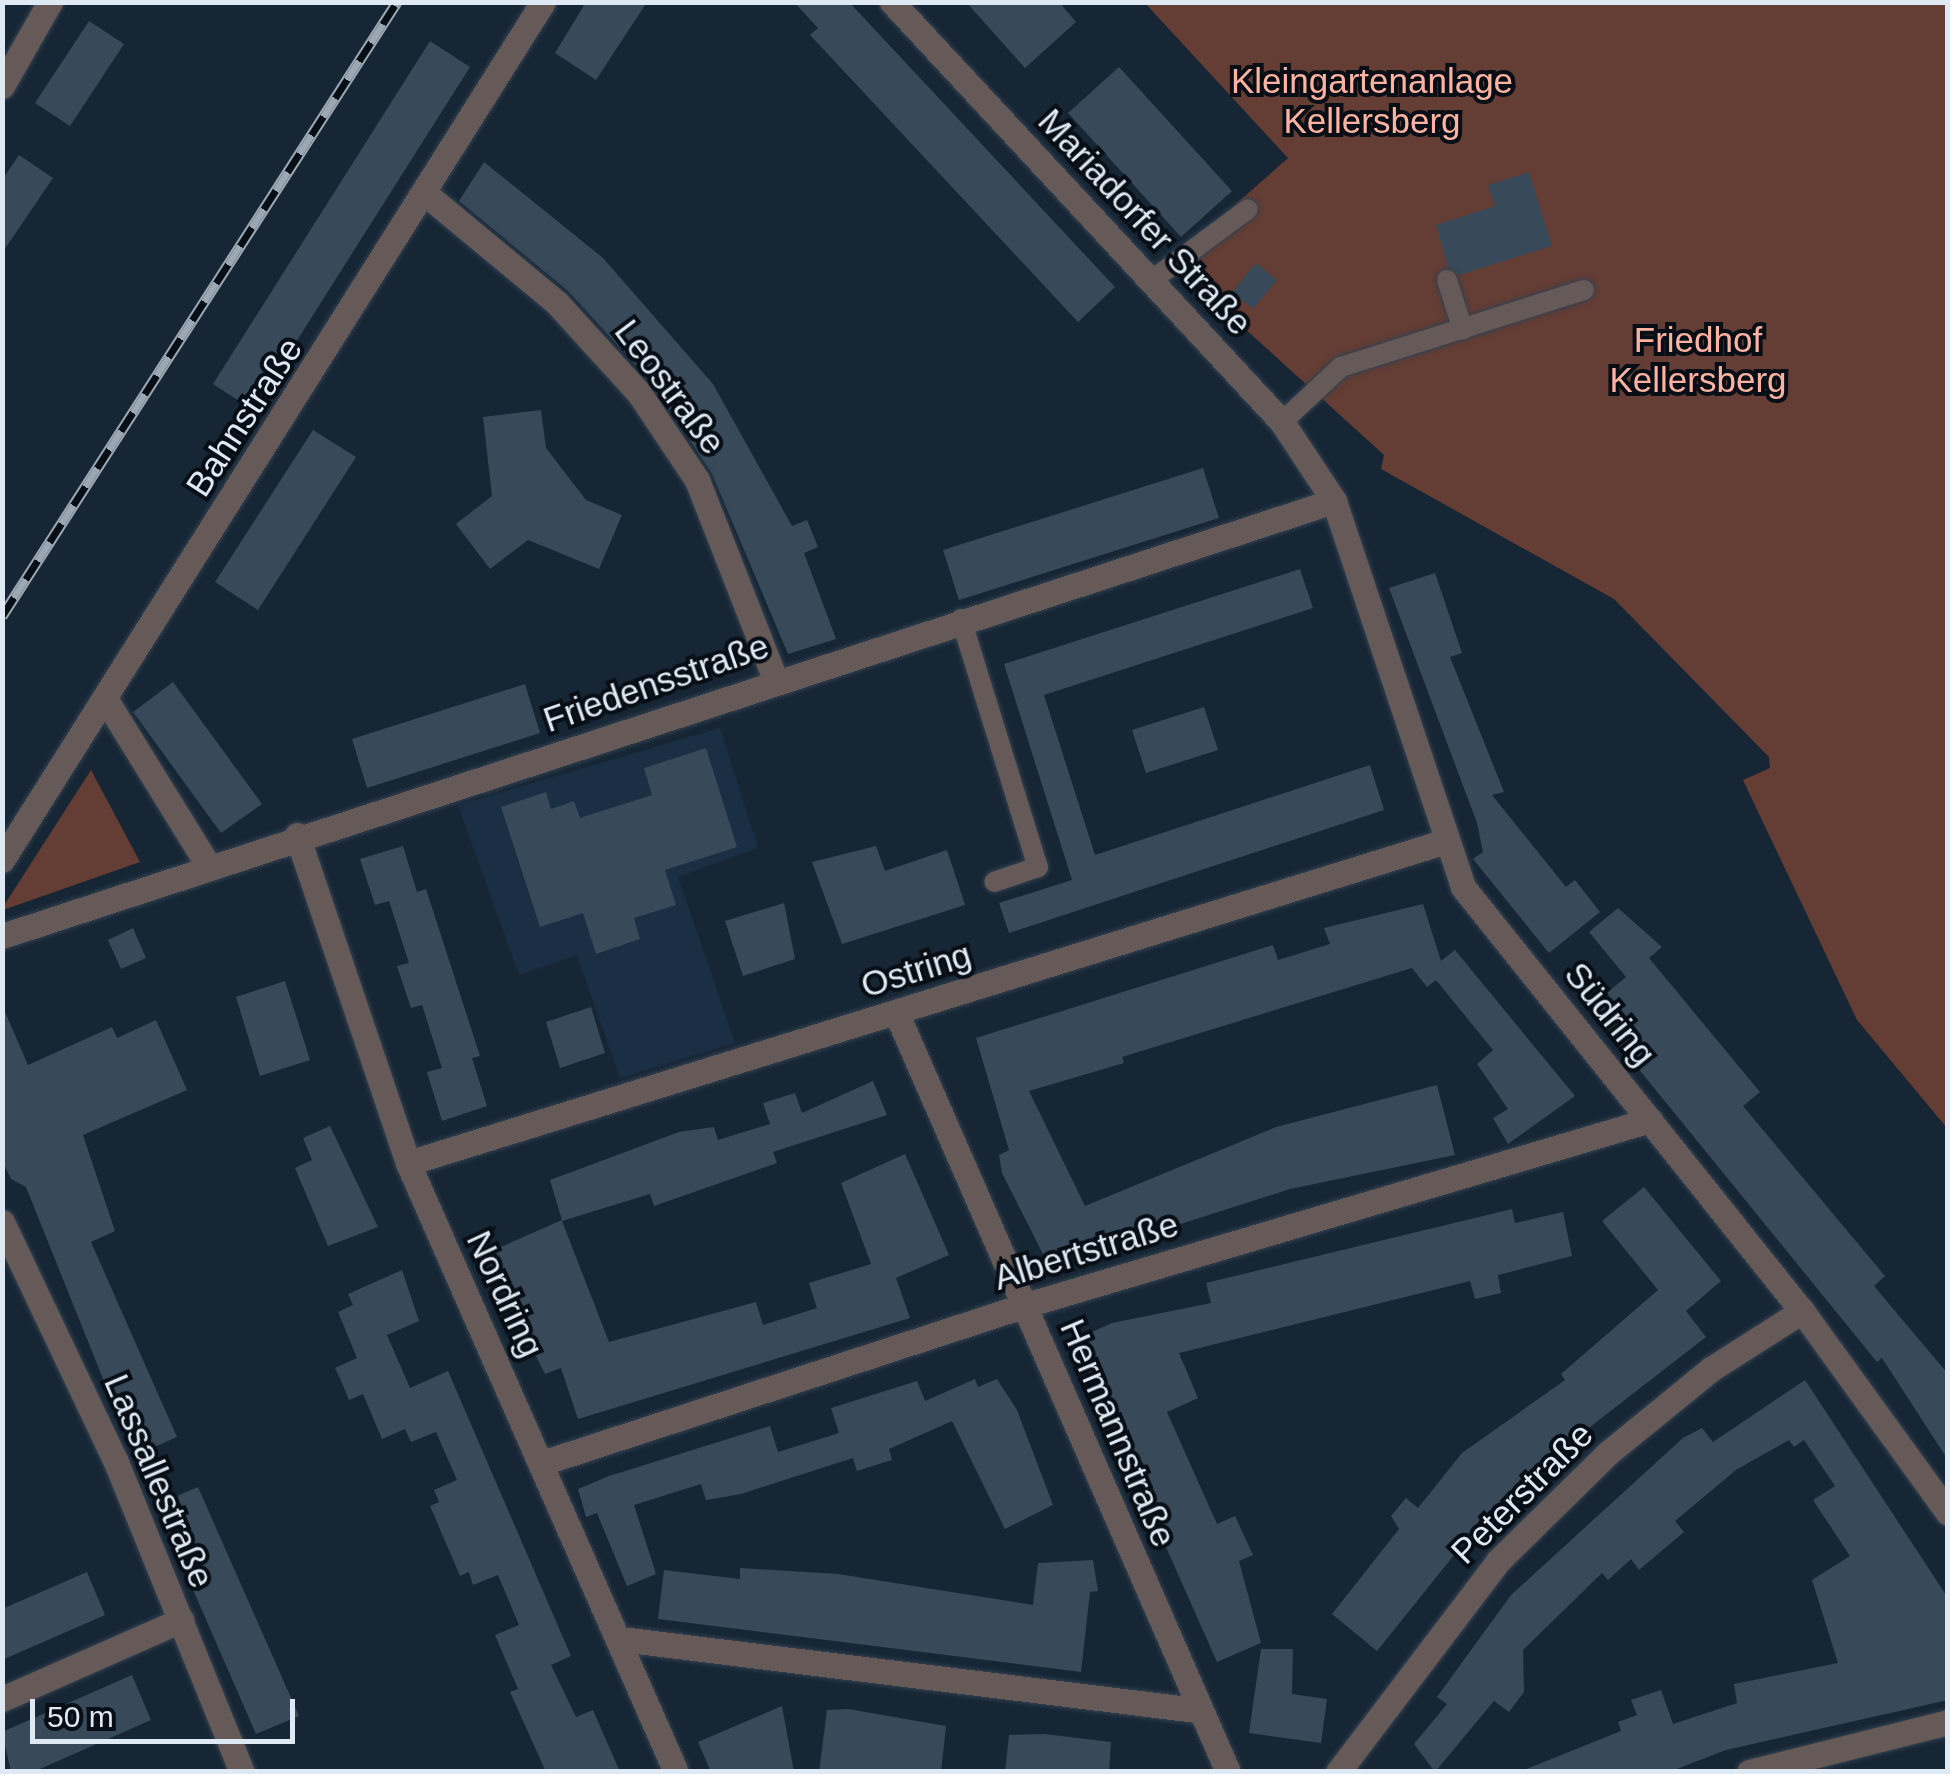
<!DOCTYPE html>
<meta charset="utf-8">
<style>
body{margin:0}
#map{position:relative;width:1950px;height:1774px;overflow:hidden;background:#172635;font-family:Arial,sans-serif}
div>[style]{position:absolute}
.built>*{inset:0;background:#1a2f43}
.green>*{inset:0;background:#643d34}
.building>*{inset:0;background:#384959}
.roads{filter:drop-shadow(0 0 2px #334150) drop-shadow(0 0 2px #334150)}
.lane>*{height:20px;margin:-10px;padding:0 10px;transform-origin:10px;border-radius:10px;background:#665a58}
.street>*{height:25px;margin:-12.5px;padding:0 12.5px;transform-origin:12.5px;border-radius:12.5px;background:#665a58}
.rail>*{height:11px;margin-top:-5.5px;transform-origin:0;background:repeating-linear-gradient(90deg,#080e15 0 22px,#9ba7b2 0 44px);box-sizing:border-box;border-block:2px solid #9ba7b2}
span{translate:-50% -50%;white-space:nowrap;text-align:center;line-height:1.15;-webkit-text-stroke:8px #080e15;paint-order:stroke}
.park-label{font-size:35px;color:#fdb3a2}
.street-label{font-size:35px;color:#dfe9f3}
.frame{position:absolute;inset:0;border:5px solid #dfe9f3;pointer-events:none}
.scale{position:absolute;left:30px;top:1699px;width:265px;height:45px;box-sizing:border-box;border:5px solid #dfe9f3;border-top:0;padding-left:12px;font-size:30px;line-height:35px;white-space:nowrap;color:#dfe9f3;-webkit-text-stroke:8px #080e15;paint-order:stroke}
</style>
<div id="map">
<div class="built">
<i style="clip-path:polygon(720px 728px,758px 848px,678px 877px,735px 1043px,620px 1078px,577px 955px,519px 975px,458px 805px)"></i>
</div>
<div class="green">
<i style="clip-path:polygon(1145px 3px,1947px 3px,1947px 1128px,1857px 1020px,1743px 780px,1770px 768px,1769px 757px,1614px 599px,1381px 469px,1384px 455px,1211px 298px,1177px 256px,1288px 158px)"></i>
<i style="clip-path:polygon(91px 770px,140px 862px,3px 910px,3px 907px)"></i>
</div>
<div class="building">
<i style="clip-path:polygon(586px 2px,647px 2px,596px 80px,555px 53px)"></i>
<i style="clip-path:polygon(794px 2px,849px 2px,1115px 287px,1078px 322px,810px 35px,818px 28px)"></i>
<i style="clip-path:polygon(966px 2px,1059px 2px,1076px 22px,1025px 68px)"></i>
<i style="clip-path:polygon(89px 21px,124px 44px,70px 126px,35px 103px)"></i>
<i style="clip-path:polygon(430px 41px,470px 67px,253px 410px,213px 384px)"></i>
<i style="clip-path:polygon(1119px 67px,1232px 191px,1181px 237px,1068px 113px)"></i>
<i style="clip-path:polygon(19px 155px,53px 178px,2px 253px,2px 180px)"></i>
<i style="clip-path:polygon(484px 162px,603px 258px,713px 384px,792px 526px,807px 520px,818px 547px,804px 553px,836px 639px,788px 654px,712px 474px,653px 384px,568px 291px,459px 201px)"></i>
<i style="clip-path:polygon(1529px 172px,1552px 246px,1459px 275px,1448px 267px,1436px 225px,1495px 206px,1488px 185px)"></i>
<i style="clip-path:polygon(1256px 263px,1277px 280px,1253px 309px,1232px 292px)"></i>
<i style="clip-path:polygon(541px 410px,546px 448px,586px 500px,622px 515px,599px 569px,528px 540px,490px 569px,456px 524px,492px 496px,483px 417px)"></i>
<i style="clip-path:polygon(313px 430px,356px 457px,258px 610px,215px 582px)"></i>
<i style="clip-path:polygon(1203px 468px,1219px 518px,959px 600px,943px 550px)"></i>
<i style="clip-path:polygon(1300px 569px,1313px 608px,1044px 695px,1095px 855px,1370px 765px,1384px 810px,1009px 933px,999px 903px,1072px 880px,1004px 664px)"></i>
<i style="clip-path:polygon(1435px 573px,1462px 653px,1450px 657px,1504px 792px,1492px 795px,1566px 887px,1575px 880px,1600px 912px,1549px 953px,1473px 859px,1483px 852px,1477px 823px,1389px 588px)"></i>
<i style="clip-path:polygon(173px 682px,262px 804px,221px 833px,133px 712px)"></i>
<i style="clip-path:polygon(525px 684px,540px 733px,367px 788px,352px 739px)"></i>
<i style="clip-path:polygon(1204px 707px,1218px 750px,1146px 773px,1132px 730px)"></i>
<i style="clip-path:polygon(706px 748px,737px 847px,665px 870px,676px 905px,634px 918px,640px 939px,596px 954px,583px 913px,540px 927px,501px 807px,546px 792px,551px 809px,574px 801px,580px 818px,652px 795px,644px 768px)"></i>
<i style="clip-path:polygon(403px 846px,417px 892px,426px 889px,480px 1056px,472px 1058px,487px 1106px,442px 1121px,427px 1072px,442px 1068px,422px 1005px,411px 1008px,397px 966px,409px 963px,389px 901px,375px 905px,360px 859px)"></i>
<i style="clip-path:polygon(876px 846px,885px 871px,947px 850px,965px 905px,842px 944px,812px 862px)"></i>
<i style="clip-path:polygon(784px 903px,795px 959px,743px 976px,725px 921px)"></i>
<i style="clip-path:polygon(1423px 904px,1441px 961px,1455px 950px,1575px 1096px,1508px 1144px,1493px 1118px,1508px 1109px,1477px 1064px,1493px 1050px,1436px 980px,1427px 987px,1412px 968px,1122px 1057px,1124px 1063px,1029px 1091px,1085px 1206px,1276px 1127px,1437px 1085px,1455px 1155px,1290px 1189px,1168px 1228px,1165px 1218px,1048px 1264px,1002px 1173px,999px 1155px,1009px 1150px,976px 1038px,1273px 945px,1278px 960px,1330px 944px,1324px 928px)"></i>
<i style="clip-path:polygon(1618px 908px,1662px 947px,1649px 958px,1760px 1092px,1743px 1106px,1885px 1276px,1874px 1286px,1948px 1374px,1948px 1460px,1882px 1358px,1877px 1362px,1589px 1008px,1626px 977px,1589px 932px)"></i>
<i style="clip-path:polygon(133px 928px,146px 958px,121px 969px,108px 940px)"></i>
<i style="clip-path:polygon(285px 981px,310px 1060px,260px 1076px,236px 997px)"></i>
<i style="clip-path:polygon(2px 1005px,28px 1065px,112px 1027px,117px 1038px,156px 1020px,187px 1090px,83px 1135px,115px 1231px,91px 1242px,177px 1437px,134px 1456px,26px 1187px,11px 1179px,2px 1160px)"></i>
<i style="clip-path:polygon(591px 1007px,605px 1053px,560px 1068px,546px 1022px)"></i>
<i style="clip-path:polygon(873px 1081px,887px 1115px,773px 1152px,777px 1163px,654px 1206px,650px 1194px,562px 1221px,609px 1342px,756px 1302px,763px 1325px,817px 1308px,809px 1283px,871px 1264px,841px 1183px,905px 1154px,949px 1255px,896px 1278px,910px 1318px,578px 1419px,561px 1368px,545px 1374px,485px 1254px,562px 1220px,550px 1180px,679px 1132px,714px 1127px,718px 1140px,770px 1124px,763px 1103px,795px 1093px,802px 1113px)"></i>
<i style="clip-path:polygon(330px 1126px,378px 1227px,328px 1246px,295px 1168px,312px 1160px,303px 1138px)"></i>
<i style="clip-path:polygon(1644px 1187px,1721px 1281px,1686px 1311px,1706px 1337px,1554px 1455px,1501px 1510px,1495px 1504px,1377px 1651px,1332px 1614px,1399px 1529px,1391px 1516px,1406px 1498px,1418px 1508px,1462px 1453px,1565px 1380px,1561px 1374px,1658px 1290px,1602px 1221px)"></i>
<i style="clip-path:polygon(1512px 1209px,1515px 1223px,1563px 1212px,1572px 1256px,1498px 1275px,1501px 1293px,1475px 1299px,1470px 1281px,1179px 1353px,1198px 1398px,1167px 1412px,1217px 1524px,1235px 1516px,1253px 1555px,1239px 1561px,1261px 1643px,1217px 1662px,1074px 1340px,1112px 1323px,1211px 1303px,1206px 1283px)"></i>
<i style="clip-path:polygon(402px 1270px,419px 1321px,387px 1335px,410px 1388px,448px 1371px,571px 1656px,551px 1665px,576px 1717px,593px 1710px,620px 1772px,546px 1772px,510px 1692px,518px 1689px,495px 1635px,519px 1625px,498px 1575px,473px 1585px,469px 1572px,460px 1576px,430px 1506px,439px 1502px,434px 1490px,457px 1480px,436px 1432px,411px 1442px,405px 1429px,382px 1439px,363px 1394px,349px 1400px,342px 1383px,335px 1368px,357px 1358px,338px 1312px,353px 1305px,348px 1294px)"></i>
<i style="clip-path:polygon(975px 1379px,978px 1387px,997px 1379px,1017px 1410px,1053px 1505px,1005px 1529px,952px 1421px,889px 1449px,892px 1460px,857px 1471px,853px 1458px,741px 1494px,706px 1500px,701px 1484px,634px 1505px,656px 1574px,627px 1586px,597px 1513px,586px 1517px,578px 1489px,609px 1476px,770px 1426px,778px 1452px,839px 1433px,831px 1408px,917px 1381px,925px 1401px)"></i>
<i style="clip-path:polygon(1805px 1380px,1948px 1598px,1948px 1700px,1726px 1750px,1669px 1772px,1519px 1772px,1621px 1731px,1618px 1722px,1637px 1715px,1631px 1700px,1661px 1690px,1673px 1724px,1737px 1703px,1734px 1684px,1838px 1663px,1812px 1580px,1850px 1556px,1813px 1500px,1835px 1486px,1804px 1440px,1794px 1447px,1789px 1440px,1736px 1470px,1675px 1521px,1684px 1532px,1639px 1570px,1631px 1559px,1608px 1580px,1602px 1573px,1523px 1650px,1524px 1692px,1509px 1712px,1494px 1701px,1435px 1772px,1414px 1744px,1447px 1704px,1437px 1697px,1511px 1595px,1683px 1438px,1702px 1428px,1713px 1442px)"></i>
<i style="clip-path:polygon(198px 1487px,299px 1716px,256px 1734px,156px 1505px)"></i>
<i style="clip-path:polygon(1093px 1560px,1098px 1591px,1090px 1592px,1081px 1672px,658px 1619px,664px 1570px,740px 1579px,740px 1568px,838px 1574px,1033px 1605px,1038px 1563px)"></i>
<i style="clip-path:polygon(87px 1572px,105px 1615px,2px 1660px,2px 1609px)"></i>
<i style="clip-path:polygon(1261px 1649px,1293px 1649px,1292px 1694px,1327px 1699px,1321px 1743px,1249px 1733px)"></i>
<i style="clip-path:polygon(132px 1675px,151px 1720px,33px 1772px,11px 1772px,2px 1732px)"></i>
<i style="clip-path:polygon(782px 1706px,794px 1772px,711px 1772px,698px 1742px)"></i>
<i style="clip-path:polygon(848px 1709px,946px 1726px,941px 1772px,819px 1772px,827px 1710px)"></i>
<i style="clip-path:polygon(1045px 1734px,1111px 1742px,1109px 1772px,1005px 1772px,1009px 1735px)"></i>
</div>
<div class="roads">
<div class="lane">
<i style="left:1152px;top:280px;width:119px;rotate:-36.5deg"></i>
<i style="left:1447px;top:280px;width:52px;rotate:72.3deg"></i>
<i style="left:1282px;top:422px;width:81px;rotate:-43deg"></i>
<i style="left:1341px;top:367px;width:255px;rotate:-17.6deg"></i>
<i style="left:961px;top:619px;width:260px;rotate:72.8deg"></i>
<i style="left:1038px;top:867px;width:46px;rotate:161.2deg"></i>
</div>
<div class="street">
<i style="left:892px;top:2px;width:573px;rotate:47.12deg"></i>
<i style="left:1282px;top:422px;width:95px;rotate:56.6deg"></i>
<i style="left:1334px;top:501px;width:407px;rotate:71.5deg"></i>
<i style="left:1463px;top:887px;width:543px;rotate:51.36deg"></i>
<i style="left:1802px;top:1311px;width:249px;rotate:54.1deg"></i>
<i style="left:2px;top:86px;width:97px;rotate:-60.3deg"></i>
<i style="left:427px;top:195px;width:169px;rotate:39.7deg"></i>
<i style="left:557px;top:303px;width:122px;rotate:47.7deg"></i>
<i style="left:639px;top:393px;width:105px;rotate:56.3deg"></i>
<i style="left:697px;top:480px;width:214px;rotate:68.6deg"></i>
<i style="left:106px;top:700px;width:196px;rotate:58.3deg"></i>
<i style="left:297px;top:835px;width:346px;rotate:71.3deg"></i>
<i style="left:408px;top:1163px;width:665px;rotate:66.25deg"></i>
<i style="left:2px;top:860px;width:1014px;rotate:-57.77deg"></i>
<i style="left:2px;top:936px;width:1401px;rotate:-18.09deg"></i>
<i style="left:896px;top:1012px;width:829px;rotate:66.4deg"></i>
<i style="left:408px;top:1163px;width:1084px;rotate:-17.23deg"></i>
<i style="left:2px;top:1222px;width:266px;rotate:64.6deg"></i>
<i style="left:116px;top:1462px;width:335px;rotate:67.9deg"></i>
<i style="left:545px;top:1462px;width:506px;rotate:-18.08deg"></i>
<i style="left:1026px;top:1305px;width:651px;rotate:-16.51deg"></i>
<i style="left:621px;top:1639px;width:579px;rotate:7.04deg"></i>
<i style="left:2px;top:1699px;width:196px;rotate:-23.8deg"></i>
<i style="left:1338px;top:1772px;width:265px;rotate:-52.8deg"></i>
<i style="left:1498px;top:1561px;width:154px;rotate:-44.5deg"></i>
<i style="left:1608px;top:1453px;width:133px;rotate:-39.2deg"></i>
<i style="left:1711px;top:1369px;width:108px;rotate:-32.5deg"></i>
<i style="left:1749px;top:1772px;width:205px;rotate:-14.1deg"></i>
</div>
</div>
<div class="rail">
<i style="left:2px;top:616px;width:730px;rotate:-57.25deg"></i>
</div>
<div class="park-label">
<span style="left:1372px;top:101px">Kleingartenanlage<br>Kellersberg</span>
<span style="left:1698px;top:360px">Friedhof<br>Kellersberg</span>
</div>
<div class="street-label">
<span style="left:1145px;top:222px;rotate:47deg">Mariadorfer Straße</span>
<span style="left:670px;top:387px;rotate:53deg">Leostraße</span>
<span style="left:244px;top:417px;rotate:-57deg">Bahnstraße</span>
<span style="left:656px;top:683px;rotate:-19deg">Friedensstraße</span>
<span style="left:916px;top:970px;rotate:-17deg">Ostring</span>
<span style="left:1610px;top:1014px;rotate:51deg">Südring</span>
<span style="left:1086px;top:1251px;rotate:-17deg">Albertstraße</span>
<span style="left:505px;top:1294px;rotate:65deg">Nordring</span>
<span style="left:1118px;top:1433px;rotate:67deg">Hermannstraße</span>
<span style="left:159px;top:1481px;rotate:67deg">Lassallestraße</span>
<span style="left:1522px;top:1493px;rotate:-45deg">Peterstraße</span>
</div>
<div class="frame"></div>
<div class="scale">50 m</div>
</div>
